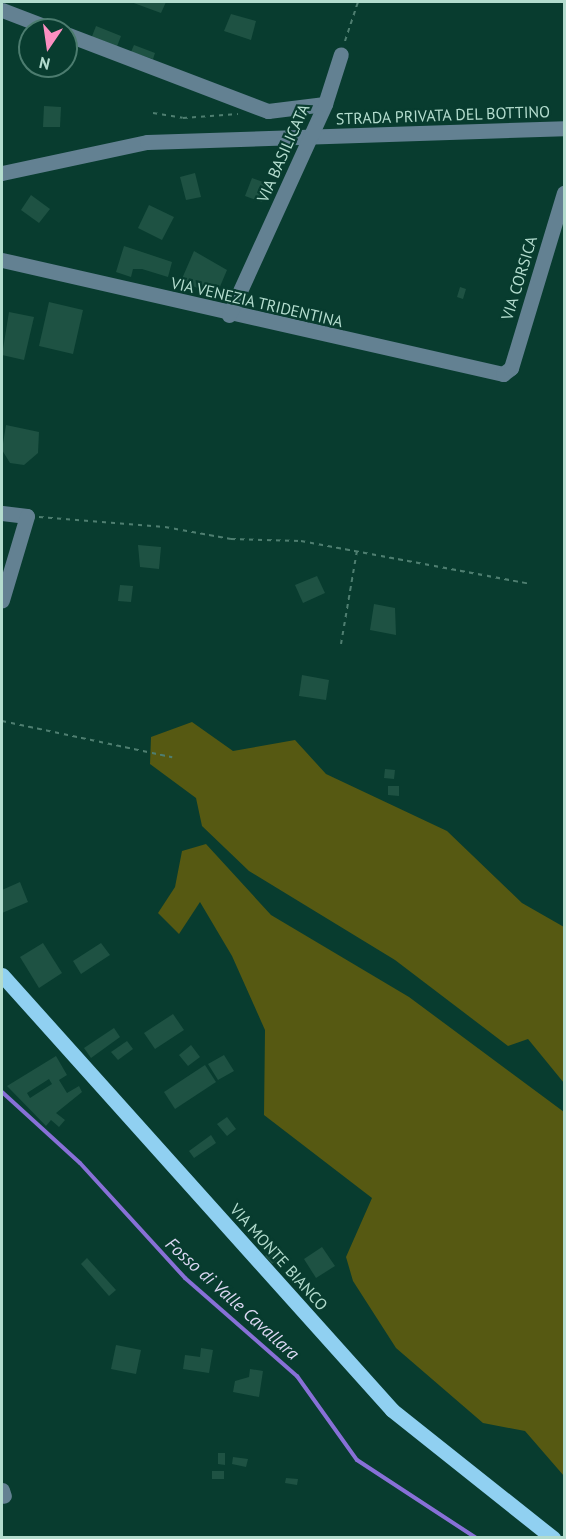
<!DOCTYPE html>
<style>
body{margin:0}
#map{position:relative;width:566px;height:1539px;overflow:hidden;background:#083c2f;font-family:"PT Sans",sans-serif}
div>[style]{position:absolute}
.green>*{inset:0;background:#565912}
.stream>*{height:4px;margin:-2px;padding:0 2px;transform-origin:2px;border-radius:2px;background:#8870d7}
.building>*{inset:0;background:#1e5243}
.path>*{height:2px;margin-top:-1px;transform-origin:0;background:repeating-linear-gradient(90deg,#4e7e70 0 4.5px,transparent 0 9px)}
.minor>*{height:15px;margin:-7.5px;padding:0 7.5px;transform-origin:7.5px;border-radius:7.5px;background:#638192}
.major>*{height:15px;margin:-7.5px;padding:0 7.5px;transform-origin:7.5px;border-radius:7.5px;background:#90d0f1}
span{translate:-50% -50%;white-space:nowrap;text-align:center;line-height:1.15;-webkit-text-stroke:4.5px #083c2f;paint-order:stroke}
.street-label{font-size:16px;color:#b3dcce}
.water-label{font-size:18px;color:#dbd7f2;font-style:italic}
.frame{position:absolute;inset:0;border:3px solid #b3dcce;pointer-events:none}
.north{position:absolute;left:18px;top:18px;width:60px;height:60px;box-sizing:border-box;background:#083c2f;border:2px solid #4c7c6f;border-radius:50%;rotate:193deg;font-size:16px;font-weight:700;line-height:24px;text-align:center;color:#b3dcce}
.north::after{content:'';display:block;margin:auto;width:21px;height:27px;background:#fc8fc1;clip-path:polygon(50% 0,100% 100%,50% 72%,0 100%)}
</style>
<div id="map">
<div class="green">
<i style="clip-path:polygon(192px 722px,233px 751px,295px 740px,326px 774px,447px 831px,522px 903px,564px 927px,564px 1083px,528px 1039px,508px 1046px,395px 960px,249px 871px,202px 826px,196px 798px,150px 764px,151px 737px)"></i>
<i style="clip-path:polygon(206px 844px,271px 915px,409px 997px,564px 1112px,564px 1476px,525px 1431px,483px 1423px,396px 1348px,353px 1281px,346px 1257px,372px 1198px,264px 1115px,265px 1030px,232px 956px,200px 902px,179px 934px,158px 913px,175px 887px,182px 851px)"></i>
</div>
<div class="stream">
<i style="left:2px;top:1092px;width:105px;rotate:42.3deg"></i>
<i style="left:80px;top:1163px;width:156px;rotate:47.6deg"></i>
<i style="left:185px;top:1278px;width:149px;rotate:41.2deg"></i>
<i style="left:297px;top:1376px;width:103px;rotate:54.5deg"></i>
<i style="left:357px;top:1460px;width:142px;rotate:33.2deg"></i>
</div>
<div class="building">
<i style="clip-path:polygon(131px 2px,166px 2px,161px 13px)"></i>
<i style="clip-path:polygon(231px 14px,256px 21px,251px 40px,224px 31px)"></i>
<i style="clip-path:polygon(96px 26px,121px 36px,116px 49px,91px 39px)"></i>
<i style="clip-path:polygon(134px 45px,155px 53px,153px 59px,131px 52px)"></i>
<i style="clip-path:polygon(44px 106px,61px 107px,60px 127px,43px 127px)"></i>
<i style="clip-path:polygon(195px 173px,201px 197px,186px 200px,180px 177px)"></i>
<i style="clip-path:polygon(252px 178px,269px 184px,262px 202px,245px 196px)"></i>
<i style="clip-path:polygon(31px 195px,50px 209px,39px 223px,21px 210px)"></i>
<i style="clip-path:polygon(149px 205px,174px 217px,162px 240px,138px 228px)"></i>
<i style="clip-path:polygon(124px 246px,172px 262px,168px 277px,142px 269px,133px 269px,131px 277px,116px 272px)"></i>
<i style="clip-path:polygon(194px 251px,227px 270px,216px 296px,181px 281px)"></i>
<i style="clip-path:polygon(460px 287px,466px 289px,463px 299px,457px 297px)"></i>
<i style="clip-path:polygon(49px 302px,83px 310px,73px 354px,39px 346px)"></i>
<i style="clip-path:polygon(9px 312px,34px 317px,24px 360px,2px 355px)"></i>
<i style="clip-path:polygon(6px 425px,39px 432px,38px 453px,24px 465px,10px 463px,2px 450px)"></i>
<i style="clip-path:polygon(138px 545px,161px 547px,159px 569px,140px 567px)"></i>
<i style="clip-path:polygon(317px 576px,325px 593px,303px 603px,295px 585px)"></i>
<i style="clip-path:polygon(120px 585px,133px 586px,131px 602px,118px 601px)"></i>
<i style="clip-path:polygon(374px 604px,395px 608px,396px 635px,370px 630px)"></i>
<i style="clip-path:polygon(302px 675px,329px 680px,326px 700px,299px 696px)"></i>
<i style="clip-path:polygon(385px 769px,395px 770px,394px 779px,384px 778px)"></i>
<i style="clip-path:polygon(388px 786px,399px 786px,399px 796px,388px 795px)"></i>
<i style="clip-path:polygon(20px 882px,28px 902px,2px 913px,2px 890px)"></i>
<i style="clip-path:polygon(43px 943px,62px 973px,39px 988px,20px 957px)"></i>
<i style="clip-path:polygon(101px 943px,110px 955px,81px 974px,73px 961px)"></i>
<i style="clip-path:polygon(173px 1014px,184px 1030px,155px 1049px,144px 1033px)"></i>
<i style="clip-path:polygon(114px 1028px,120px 1037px,91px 1058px,84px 1048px)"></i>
<i style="clip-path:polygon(127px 1041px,133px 1049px,118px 1060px,111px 1052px)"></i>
<i style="clip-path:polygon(191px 1045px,200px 1057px,188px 1066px,179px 1055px)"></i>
<i style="clip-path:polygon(224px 1055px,234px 1071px,218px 1080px,208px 1064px)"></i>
<i style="clip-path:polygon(evenodd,56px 1056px,67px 1075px,59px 1080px,67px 1093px,79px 1086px,82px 1092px,56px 1113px,65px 1120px,59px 1127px,51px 1120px,46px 1126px,7px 1086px,56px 1056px,49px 1079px,52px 1084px,30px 1098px,27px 1093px,49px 1079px)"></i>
<i style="clip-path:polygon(205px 1065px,216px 1082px,175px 1109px,164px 1092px)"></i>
<i style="clip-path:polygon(227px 1117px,236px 1129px,227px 1136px,217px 1124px)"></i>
<i style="clip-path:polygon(211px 1135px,216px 1143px,194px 1158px,189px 1151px)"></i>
<i style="clip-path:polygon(322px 1247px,335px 1266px,316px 1278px,304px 1259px)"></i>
<i style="clip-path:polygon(272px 1250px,279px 1258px,272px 1264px,265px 1256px)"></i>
<i style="clip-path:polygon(87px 1258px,116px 1290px,109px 1296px,81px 1264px)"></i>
<i style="clip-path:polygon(116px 1345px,141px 1350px,136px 1374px,111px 1369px)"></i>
<i style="clip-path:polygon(201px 1348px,213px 1350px,209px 1373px,183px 1369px,185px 1355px,200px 1357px)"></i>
<i style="clip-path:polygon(250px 1369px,263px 1371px,259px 1397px,233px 1392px,235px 1381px,249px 1377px)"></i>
<i style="clip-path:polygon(218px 1453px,225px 1453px,225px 1465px,218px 1464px)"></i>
<i style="clip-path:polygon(233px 1457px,248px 1459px,246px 1467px,232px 1464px)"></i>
<i style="clip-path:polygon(212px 1471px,224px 1471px,224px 1479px,212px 1479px)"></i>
<i style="clip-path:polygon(286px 1478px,298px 1479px,297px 1485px,285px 1483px)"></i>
</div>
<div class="path">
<i style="left:345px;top:41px;width:41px;rotate:-71.6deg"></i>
<i style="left:153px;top:113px;width:30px;rotate:9deg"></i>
<i style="left:183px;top:118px;width:55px;rotate:-4.2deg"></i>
<i style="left:39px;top:517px;width:126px;rotate:4.5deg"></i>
<i style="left:165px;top:527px;width:67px;rotate:10.3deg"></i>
<i style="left:231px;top:539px;width:70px;rotate:1.6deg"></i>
<i style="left:301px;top:541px;width:233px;rotate:10.6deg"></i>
<i style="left:341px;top:644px;width:95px;rotate:-80.3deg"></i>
<i style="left:2px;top:721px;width:174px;rotate:12deg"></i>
</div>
<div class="minor">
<i style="left:2px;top:10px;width:56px;rotate:21deg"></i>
<i style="left:66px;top:34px;width:216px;rotate:20.9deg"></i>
<i style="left:268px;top:111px;width:57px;rotate:-7deg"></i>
<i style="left:2px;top:173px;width:148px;rotate:-12.1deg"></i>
<i style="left:147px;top:142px;width:417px;rotate:-1.9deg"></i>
<i style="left:2px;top:260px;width:514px;rotate:12.82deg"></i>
<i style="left:503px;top:374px;width:10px;rotate:-37deg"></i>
<i style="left:511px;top:368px;width:183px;rotate:-73.2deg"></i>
<i style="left:229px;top:315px;width:232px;rotate:-65.5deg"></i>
<i style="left:325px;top:104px;width:52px;rotate:-72.3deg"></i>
<i style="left:2px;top:513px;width:25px;rotate:7deg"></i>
<i style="left:27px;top:516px;width:88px;rotate:106.6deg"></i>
<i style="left:2px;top:1490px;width:6px;rotate:72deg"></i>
</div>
<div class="major">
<i style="left:2px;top:975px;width:584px;rotate:48.12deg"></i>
<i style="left:392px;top:1410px;width:206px;rotate:38.5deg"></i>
</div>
<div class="street-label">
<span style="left:443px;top:115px;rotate:-2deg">STRADA PRIVATA DEL BOTTINO</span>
<span style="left:283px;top:153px;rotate:-66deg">VIA BASILICATA</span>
<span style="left:519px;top:278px;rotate:-73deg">VIA CORSICA</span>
<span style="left:257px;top:302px;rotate:13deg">VIA VENEZIA TRIDENTINA</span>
<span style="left:279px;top:1257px;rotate:48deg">VIA MONTE BIANCO</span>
</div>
<div class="water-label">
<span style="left:232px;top:1299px;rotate:42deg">Fosso di Valle Cavallara</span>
</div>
<div class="frame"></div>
<div class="north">N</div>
</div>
